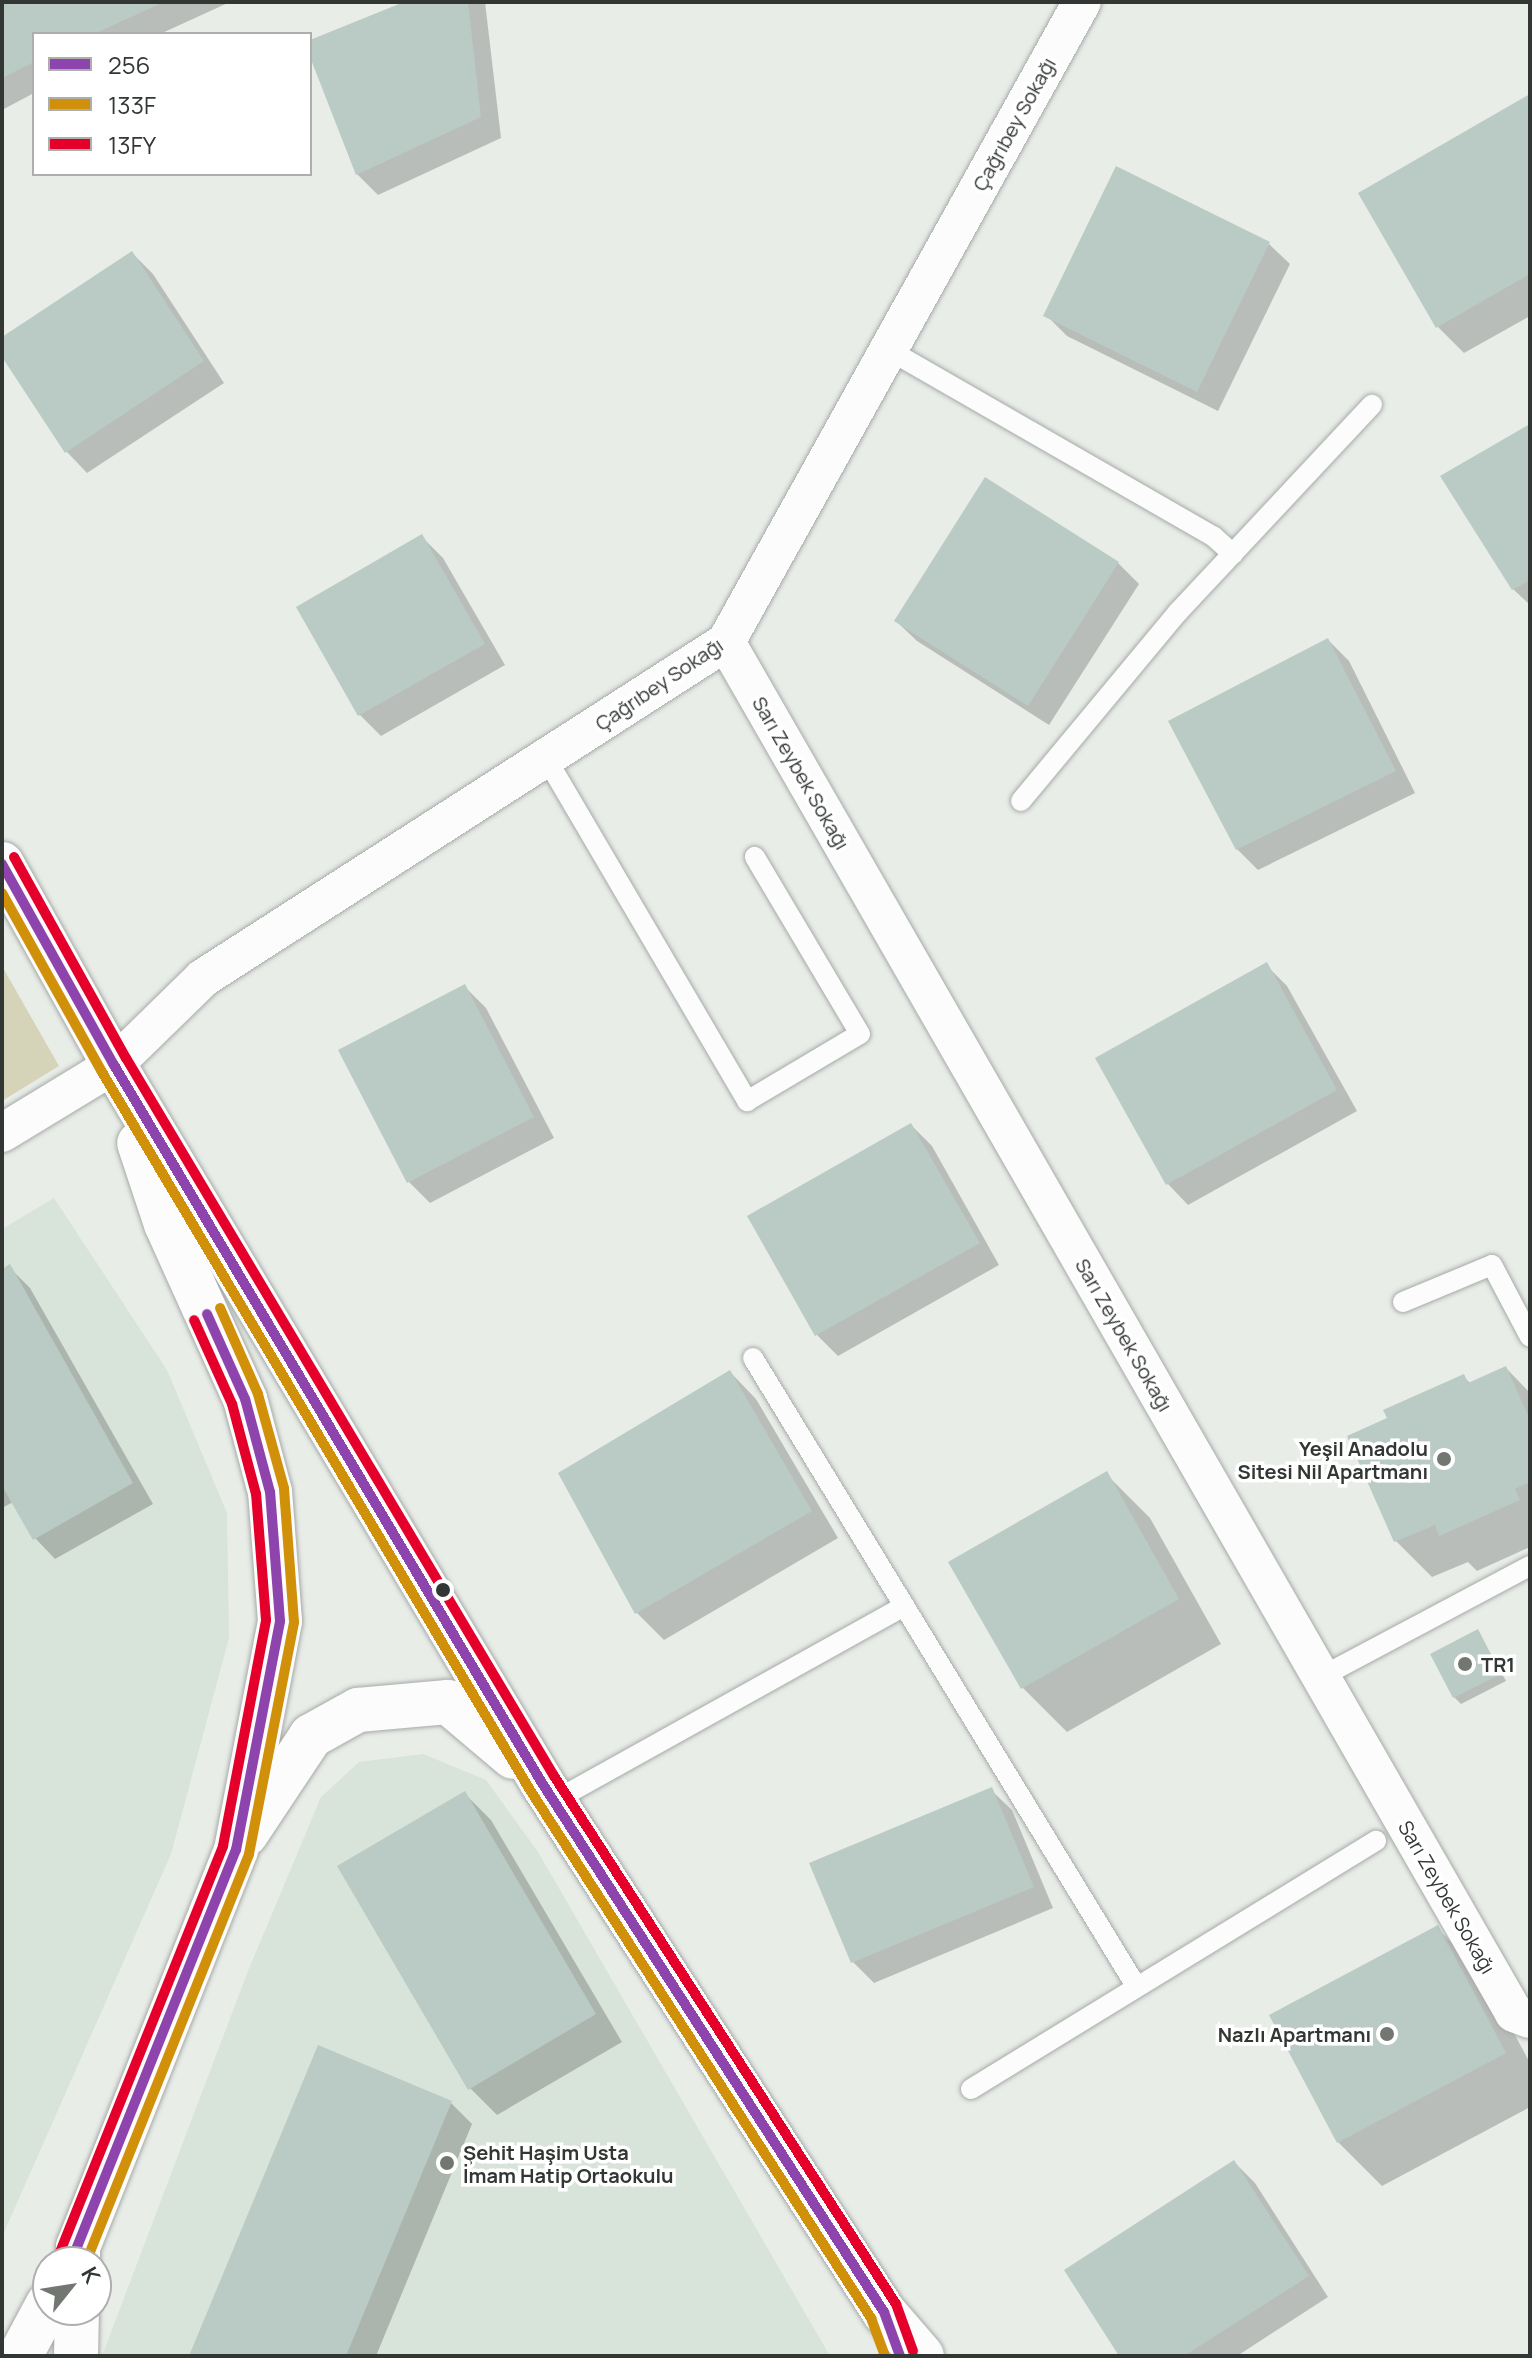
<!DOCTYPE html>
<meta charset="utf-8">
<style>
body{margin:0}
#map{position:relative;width:1532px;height:2358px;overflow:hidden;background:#e8ede8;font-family:Manrope,sans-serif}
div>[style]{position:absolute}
.built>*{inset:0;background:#d8e3d9}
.green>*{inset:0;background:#d5d4b8}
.shadow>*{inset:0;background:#0003}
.building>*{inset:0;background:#bacac4}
.roads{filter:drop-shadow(0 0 2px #a7aaa7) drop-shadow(0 0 2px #a7aaa7)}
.service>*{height:20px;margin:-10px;padding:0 10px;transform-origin:10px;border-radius:10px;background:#fcfcfc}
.minor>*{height:38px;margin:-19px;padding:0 19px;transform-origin:19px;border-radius:19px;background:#fcfcfc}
.secondary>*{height:44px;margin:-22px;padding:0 22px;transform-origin:22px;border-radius:22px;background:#fcfcfc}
.bus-1>*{height:10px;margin:-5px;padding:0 5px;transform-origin:5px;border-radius:5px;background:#8e44ad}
.bus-2>*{height:10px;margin:-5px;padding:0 5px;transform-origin:5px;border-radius:5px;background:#d0900a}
.bus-3>*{height:10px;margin:-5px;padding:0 5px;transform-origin:5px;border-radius:5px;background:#e4002b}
.dots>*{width:22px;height:22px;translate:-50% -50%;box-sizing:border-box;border:4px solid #fff;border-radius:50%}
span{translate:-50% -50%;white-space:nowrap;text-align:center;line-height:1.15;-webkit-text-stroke:7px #fff;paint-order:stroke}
.street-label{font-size:20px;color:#323733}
.poi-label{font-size:20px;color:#323733;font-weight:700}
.right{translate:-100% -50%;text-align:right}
.left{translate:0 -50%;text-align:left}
.frame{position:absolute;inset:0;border:4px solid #323733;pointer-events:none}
.legend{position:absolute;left:32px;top:32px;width:280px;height:144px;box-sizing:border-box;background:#fff;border:2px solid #adafad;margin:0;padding:10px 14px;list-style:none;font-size:24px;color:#323733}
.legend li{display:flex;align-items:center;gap:16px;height:40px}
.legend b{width:40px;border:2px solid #adafad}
.north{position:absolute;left:32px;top:2246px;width:80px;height:80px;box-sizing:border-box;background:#fff;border:2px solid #adafad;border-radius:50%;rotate:60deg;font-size:22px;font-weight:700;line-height:32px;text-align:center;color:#323733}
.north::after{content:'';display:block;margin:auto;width:28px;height:36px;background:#727772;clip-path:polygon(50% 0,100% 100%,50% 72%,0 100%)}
</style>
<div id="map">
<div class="built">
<i style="clip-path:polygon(54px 1198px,167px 1370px,227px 1513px,229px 1638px,171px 1854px,2px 2237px,2px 1229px)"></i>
<i style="clip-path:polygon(423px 1754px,486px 1780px,538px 1852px,830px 2356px,102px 2356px,248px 1971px,321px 1797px,359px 1762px)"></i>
</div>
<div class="green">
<i style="clip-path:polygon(2px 966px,59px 1066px,2px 1101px)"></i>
</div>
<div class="shadow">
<i style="clip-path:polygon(2px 2px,230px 2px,160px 34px,34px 34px,34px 93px,2px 110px)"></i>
<i style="clip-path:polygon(409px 2px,485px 2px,501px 138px,378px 195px,357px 174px,310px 43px)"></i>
<i style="clip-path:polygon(1530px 97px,1530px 316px,1464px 353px,1438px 327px)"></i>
<i style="clip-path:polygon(1269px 244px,1290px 264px,1218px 411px,1067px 336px,1046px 315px)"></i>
<i style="clip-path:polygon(132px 253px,153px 274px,224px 383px,87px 473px,67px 452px,2px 353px,2px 339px)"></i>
<i style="clip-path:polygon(1530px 427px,1530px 605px,1513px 589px)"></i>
<i style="clip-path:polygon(422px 537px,443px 558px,505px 665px,381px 736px,360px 715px,298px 608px)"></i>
<i style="clip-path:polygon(1118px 563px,1139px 584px,1049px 725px,917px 641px,896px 621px)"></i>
<i style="clip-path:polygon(1328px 640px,1349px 661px,1415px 793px,1258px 870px,1237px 849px)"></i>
<i style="clip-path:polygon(1266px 965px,1287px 986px,1357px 1111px,1188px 1205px,1168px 1184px)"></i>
<i style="clip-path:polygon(465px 987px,486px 1008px,554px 1138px,430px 1203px,409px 1182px,341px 1051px)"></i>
<i style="clip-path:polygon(911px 1125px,932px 1146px,999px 1265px,838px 1356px,817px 1335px)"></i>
<i style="clip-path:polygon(9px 1267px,30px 1288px,153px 1504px,55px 1559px,35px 1538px,13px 1502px,2px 1508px,2px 1271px)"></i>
<i style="clip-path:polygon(1506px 1368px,1530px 1393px,1530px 1547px,1477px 1571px,1468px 1562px,1432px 1577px,1396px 1541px,1390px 1419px,1463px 1376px,1471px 1384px)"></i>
<i style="clip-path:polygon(730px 1372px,756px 1399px,838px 1538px,664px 1640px,637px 1613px,561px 1474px)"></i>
<i style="clip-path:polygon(1106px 1474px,1150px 1518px,1221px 1644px,1067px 1732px,1023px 1688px)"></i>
<i style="clip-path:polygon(1478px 1632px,1506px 1681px,1461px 1704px,1454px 1697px)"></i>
<i style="clip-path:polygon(991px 1790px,1012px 1810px,1053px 1908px,874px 1983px,853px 1962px)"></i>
<i style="clip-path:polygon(464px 1793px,491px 1820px,622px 2042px,497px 2115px,470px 2088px)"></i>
<i style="clip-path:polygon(1437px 1928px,1481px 1972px,1530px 2063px,1530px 2107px,1382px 2186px,1338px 2142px)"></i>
<i style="clip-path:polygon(451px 2103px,472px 2124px,376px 2356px,191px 2356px)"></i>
<i style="clip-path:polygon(1234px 2162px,1255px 2183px,1328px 2297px,1237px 2356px,1122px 2356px)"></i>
</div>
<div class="building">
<i style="clip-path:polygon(2px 2px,164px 2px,94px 34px,34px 34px,34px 62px,2px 78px)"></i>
<i style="clip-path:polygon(404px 2px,468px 2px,481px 117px,356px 175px,310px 57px,310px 40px)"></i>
<i style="clip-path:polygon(1530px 94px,1530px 274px,1436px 328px,1358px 193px)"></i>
<i style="clip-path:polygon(1116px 166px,1270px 242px,1197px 392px,1043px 316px)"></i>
<i style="clip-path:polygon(132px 251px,204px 361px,65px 453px,2px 357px,2px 337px)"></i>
<i style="clip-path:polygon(1530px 424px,1530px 580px,1512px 590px,1440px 476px)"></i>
<i style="clip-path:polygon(985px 477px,1119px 562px,1028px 706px,894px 621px)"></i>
<i style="clip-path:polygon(422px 534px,485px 644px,358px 716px,296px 607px)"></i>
<i style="clip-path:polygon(1328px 638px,1396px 771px,1236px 850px,1168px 721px)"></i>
<i style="clip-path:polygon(1267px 962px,1337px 1090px,1166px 1185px,1095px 1058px)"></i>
<i style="clip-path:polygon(465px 984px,534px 1117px,407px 1183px,338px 1050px)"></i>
<i style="clip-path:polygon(911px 1123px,980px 1243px,815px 1336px,747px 1216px)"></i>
<i style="clip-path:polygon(10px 1264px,133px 1483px,33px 1540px,2px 1486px,2px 1269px)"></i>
<i style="clip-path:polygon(1506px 1366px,1530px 1420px,1530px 1482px,1515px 1489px,1520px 1500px,1439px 1536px,1435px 1525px,1394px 1542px,1347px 1436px,1387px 1418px,1383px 1410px,1464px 1374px,1468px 1383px)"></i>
<i style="clip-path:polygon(730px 1370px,812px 1511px,635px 1614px,558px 1473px)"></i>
<i style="clip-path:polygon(1107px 1471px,1179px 1599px,1021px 1689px,948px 1562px)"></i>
<i style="clip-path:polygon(1478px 1629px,1501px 1674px,1453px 1698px,1430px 1654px)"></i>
<i style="clip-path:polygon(992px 1787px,1034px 1887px,851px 1963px,809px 1863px)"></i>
<i style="clip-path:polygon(465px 1791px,596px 2014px,468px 2090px,337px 1866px)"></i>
<i style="clip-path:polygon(1438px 1925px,1506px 2053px,1337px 2143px,1269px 2015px)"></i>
<i style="clip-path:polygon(318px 2045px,452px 2101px,346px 2356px,189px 2356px)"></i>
<i style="clip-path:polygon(1234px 2160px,1309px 2276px,1184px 2356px,1119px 2356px,1064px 2270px)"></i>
</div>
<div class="roads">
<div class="service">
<i style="left:889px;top:350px;width:374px;rotate:29.9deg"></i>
<i style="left:1213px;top:536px;width:27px;rotate:42deg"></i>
<i style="left:546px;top:758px;width:398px;rotate:59.6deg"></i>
<i style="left:747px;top:1101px;width:131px;rotate:-30.7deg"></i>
<i style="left:860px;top:1034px;width:206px;rotate:-120.7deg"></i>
<i style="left:1021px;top:801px;width:246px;rotate:-50.3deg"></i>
<i style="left:1178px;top:612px;width:284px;rotate:-46.9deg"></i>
<i style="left:1403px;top:1302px;width:96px;rotate:-22.6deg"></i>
<i style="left:1492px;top:1265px;width:81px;rotate:62.2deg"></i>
<i style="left:753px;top:1358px;width:736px;rotate:58.62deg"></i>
<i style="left:1321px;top:1677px;width:237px;rotate:-28deg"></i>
<i style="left:554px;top:1801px;width:401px;rotate:-29.1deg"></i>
<i style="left:971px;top:2089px;width:475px;rotate:-31.5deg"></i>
</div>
<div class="minor">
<i style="left:726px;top:642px;width:1581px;rotate:60.11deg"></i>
<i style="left:1514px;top:2013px;width:17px;rotate:21deg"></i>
<i style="left:2px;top:1133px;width:131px;rotate:-31.3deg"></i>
<i style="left:114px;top:1065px;width:124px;rotate:-44.3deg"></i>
<i style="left:203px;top:978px;width:622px;rotate:-32.72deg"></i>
<i style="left:726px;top:642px;width:732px;rotate:-60.92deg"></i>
</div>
<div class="secondary">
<i style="left:2px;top:864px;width:230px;rotate:60.9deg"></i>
<i style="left:114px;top:1065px;width:836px;rotate:59.2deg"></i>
<i style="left:542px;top:1783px;width:630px;rotate:57.12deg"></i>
<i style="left:884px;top:2312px;width:58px;rotate:49.2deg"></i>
<i style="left:246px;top:1834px;width:118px;rotate:-56.4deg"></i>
<i style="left:311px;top:1736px;width:54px;rotate:-29deg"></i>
<i style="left:358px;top:1710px;width:90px;rotate:-5.1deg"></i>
<i style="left:448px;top:1702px;width:85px;rotate:40.2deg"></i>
<i style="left:78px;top:2262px;width:15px;rotate:-90deg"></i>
<i style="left:78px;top:2247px;width:427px;rotate:-68.3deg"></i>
<i style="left:236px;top:1850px;width:233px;rotate:-79.1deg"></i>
<i style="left:280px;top:1621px;width:129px;rotate:-94.4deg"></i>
<i style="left:270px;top:1492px;width:96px;rotate:-105deg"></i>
<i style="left:245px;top:1399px;width:192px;rotate:-114.3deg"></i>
<i style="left:166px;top:1224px;width:85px;rotate:-108.4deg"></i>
<i style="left:20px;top:2356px;width:59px;rotate:-61.7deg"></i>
<i style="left:76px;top:2356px;width:46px;rotate:-88.8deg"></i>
</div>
</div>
<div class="bus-1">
<i style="left:2px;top:864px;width:230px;rotate:60.9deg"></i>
<i style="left:114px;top:1065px;width:836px;rotate:59.2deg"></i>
<i style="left:542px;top:1783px;width:630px;rotate:57.12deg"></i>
<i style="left:884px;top:2312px;width:47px;rotate:70deg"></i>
<i style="left:71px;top:2262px;width:444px;rotate:-68.2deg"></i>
<i style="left:236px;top:1850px;width:233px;rotate:-79.1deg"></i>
<i style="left:280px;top:1621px;width:129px;rotate:-94.4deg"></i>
<i style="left:270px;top:1492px;width:96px;rotate:-105deg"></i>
<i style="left:245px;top:1399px;width:93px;rotate:-114.1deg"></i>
</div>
<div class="bus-2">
<i style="left:2px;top:893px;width:205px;rotate:60.8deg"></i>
<i style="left:102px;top:1072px;width:836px;rotate:59.2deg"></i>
<i style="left:530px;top:1790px;width:629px;rotate:57.14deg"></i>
<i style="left:871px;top:2318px;width:40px;rotate:69.8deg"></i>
<i style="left:86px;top:2262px;width:439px;rotate:-68.2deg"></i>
<i style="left:249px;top:1854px;width:236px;rotate:-79deg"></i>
<i style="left:294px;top:1622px;width:134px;rotate:-94.3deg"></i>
<i style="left:284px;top:1488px;width:98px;rotate:-105.5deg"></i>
<i style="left:258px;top:1394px;width:94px;rotate:-113.8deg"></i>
</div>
<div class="bus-3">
<i style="left:14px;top:857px;width:230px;rotate:60.9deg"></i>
<i style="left:126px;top:1058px;width:836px;rotate:59.2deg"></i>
<i style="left:554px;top:1776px;width:629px;rotate:57.07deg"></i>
<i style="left:896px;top:2304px;width:50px;rotate:70.1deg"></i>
<i style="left:58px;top:2257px;width:443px;rotate:-68.1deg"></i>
<i style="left:223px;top:1846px;width:230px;rotate:-79.2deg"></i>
<i style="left:266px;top:1620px;width:126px;rotate:-94.5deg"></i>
<i style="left:256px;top:1494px;width:93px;rotate:-104.9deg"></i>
<i style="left:232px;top:1404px;width:92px;rotate:-114.3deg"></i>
</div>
<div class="dots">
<i style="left:1444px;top:1459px;background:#727772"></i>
<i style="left:443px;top:1590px;background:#323733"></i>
<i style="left:1465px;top:1664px;background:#727772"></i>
<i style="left:1387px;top:2034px;background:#727772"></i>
<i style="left:447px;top:2163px;background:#727772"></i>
</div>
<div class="street-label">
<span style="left:1014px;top:124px;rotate:-61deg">Çağrıbey Sokağı</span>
<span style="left:659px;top:684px;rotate:-34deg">Çağrıbey Sokağı</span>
<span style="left:801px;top:773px;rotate:60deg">Sarı Zeybek Sokağı</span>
<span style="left:1124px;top:1335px;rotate:60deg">Sarı Zeybek Sokağı</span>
<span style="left:1447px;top:1897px;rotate:60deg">Sarı Zeybek Sokağı</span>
</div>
<div class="poi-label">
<span class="right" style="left:1428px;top:1460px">Yeşil Anadolu<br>Sitesi Nil Apartmanı</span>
<span class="left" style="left:1481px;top:1664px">TR1</span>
<span class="right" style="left:1371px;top:2034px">Nazlı Apartmanı</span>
<span class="left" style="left:463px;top:2164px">Şehit Haşim Usta<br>İmam Hatip Ortaokulu</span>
</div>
<div class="frame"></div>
<ul class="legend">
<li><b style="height:10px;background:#8e44ad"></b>256</li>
<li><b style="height:10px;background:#d0900a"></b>133F</li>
<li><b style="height:10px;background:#e4002b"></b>13FY</li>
</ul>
<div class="north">K</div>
</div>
